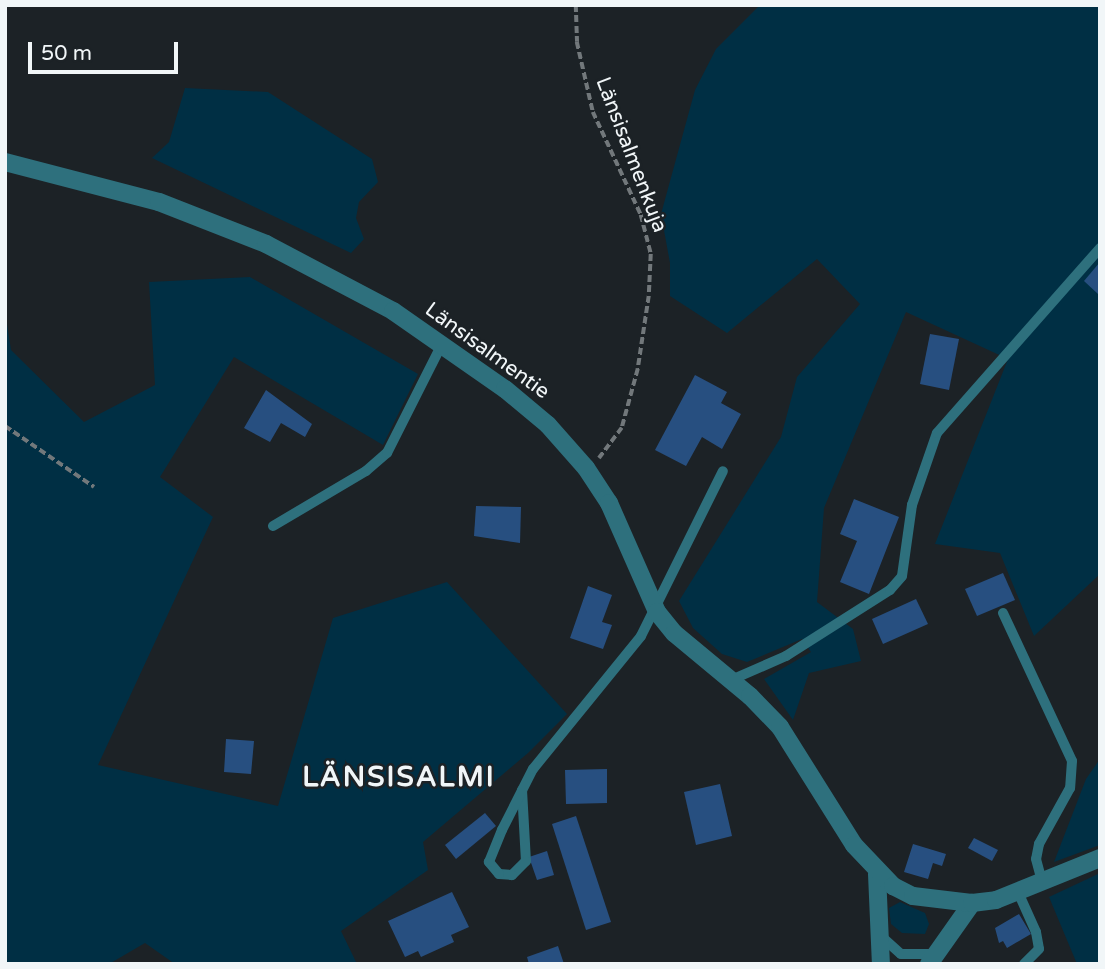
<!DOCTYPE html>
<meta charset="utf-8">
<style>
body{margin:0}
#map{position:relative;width:1105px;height:969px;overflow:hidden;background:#1c2226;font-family:"Varela Round",sans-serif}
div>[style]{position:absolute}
.green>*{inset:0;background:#002f44}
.building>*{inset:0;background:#274f80}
.path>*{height:3.5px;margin-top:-1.75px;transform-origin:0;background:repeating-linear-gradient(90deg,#72787b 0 7px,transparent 0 10.5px)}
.service>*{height:10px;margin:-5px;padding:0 5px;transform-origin:5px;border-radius:5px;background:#2e707d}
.minor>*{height:18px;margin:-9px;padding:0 9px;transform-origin:9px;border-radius:9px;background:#2e707d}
.tertiary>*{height:18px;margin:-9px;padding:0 9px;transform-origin:9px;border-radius:9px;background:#2e707d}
span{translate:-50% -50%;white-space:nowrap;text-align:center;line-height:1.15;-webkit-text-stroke:5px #1c2226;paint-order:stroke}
.street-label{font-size:21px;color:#f1f6f8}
.district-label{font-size:28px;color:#f1f6f8;font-weight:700;letter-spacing:2px}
.frame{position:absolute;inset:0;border:7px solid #f1f6f8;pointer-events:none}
.scale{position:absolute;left:28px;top:42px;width:150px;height:32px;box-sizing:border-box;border:4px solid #f1f6f8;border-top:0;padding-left:9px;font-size:21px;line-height:24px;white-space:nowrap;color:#f1f6f8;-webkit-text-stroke:5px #1c2226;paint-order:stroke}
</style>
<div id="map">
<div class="green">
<i style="clip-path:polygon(760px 5px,1100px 5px,1100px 574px,1034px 636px,1000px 553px,935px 544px,1008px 359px,906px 312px,824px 508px,817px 602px,853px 629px,861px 661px,809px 673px,793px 720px,764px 679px,811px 652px,802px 639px,747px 662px,722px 654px,693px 628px,679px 601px,781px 437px,797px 377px,860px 304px,817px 259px,727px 333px,670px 296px,670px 263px,661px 214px,695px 90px,716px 49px)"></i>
<i style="clip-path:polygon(185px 88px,268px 92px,372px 159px,378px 182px,359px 202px,356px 218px,364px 239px,351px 253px,152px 158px,169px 142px)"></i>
<i style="clip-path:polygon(250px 277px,418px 374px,383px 445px,234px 357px,160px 477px,213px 517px,98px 765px,278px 806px,333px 618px,447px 582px,567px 714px,528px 753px,423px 842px,428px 870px,341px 931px,357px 964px,175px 964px,145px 943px,109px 964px,5px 964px,5px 311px,11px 350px,84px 422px,155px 385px,149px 282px)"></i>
<i style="clip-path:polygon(1100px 759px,1100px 845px,1054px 862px,1086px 779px)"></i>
<i style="clip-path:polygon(1098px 874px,1100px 964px,1077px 964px,1049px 897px)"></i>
<i style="clip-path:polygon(900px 902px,925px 913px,929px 924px,925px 934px,902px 933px,891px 924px,889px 908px)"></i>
</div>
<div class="building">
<i style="clip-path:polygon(1100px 262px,1100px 292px,1098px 294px,1084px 281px)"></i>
<i style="clip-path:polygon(930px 334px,959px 339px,949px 390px,920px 384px)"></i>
<i style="clip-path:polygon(695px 375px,727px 392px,721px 403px,741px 414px,722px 449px,702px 437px,686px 466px,655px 450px)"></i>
<i style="clip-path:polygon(266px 390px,312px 424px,305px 437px,281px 423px,270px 442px,244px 428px)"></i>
<i style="clip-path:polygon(854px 499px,899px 517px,869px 594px,840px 582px,857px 541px,840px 534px)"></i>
<i style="clip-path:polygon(476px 506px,521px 507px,520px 543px,474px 536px)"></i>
<i style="clip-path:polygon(1003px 573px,1015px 600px,977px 616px,965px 589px)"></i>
<i style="clip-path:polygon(588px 586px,612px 595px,602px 622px,612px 625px,603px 649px,570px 638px)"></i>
<i style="clip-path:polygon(916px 599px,928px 624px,883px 644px,872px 619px)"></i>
<i style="clip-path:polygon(226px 739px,254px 741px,251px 774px,224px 772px)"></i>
<i style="clip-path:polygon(607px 769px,607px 803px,566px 804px,565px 770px)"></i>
<i style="clip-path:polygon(720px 784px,732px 836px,696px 845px,684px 792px)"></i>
<i style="clip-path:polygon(485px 813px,496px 826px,456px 859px,445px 845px)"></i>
<i style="clip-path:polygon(576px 816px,611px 922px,586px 930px,552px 824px)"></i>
<i style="clip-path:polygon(974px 838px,998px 850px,992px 861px,968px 848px)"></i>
<i style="clip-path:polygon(913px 844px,946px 854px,942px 866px,933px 863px,928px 879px,904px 872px)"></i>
<i style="clip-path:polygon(547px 851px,554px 875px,537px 880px,529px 857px)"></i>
<i style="clip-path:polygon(452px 892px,469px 927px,451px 935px,454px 942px,421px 957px,418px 951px,405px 957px,388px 921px)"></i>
<i style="clip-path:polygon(1019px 914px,1031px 934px,1007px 948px,1003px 941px,999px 943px,995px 928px)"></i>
<i style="clip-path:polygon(558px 946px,564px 964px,529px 964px,527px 957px)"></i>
</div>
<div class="path">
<i style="left:576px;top:5px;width:37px;rotate:88deg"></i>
<i style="left:577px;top:42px;width:72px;rotate:77.1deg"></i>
<i style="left:593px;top:112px;width:114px;rotate:65deg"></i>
<i style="left:641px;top:215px;width:40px;rotate:75.6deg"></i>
<i style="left:651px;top:254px;width:42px;rotate:92.7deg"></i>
<i style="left:649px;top:296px;width:74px;rotate:98.6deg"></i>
<i style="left:638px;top:369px;width:61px;rotate:105.2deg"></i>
<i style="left:622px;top:428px;width:38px;rotate:127deg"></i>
<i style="left:5px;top:426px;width:108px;rotate:34.4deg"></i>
</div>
<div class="service">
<i style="left:273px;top:526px;width:108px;rotate:-30.6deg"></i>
<i style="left:366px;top:471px;width:28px;rotate:-41deg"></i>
<i style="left:387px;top:453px;width:122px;rotate:-63.2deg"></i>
<i style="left:1003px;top:613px;width:163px;rotate:65deg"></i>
<i style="left:1072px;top:761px;width:27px;rotate:94deg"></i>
<i style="left:1070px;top:788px;width:64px;rotate:119deg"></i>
<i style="left:1039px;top:844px;width:15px;rotate:101deg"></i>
<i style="left:1036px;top:859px;width:24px;rotate:75deg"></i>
<i style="left:731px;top:680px;width:60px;rotate:-23.6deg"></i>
<i style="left:786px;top:656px;width:123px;rotate:-32.4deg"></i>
<i style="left:890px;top:590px;width:18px;rotate:-49deg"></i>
<i style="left:902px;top:576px;width:72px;rotate:-82deg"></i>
<i style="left:912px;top:505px;width:76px;rotate:-70.9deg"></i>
<i style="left:937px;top:433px;width:247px;rotate:-48.6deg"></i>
<i style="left:522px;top:790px;width:71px;rotate:86.8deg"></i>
<i style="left:526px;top:861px;width:20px;rotate:135deg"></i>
<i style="left:512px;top:875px;width:13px;rotate:-176deg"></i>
<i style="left:499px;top:874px;width:16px;rotate:-130deg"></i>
<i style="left:489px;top:862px;width:35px;rotate:-68deg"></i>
<i style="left:502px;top:830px;width:68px;rotate:-63.1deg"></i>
<i style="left:533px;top:769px;width:171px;rotate:-50.9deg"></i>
<i style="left:641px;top:636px;width:184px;rotate:-63.6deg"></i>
<i style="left:1018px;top:892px;width:44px;rotate:65.8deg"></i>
<i style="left:1036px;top:932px;width:17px;rotate:80deg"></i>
<i style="left:1039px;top:949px;width:21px;rotate:135deg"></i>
<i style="left:882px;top:937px;width:25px;rotate:42deg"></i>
<i style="left:901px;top:954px;width:35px"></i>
</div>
<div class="minor">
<i style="left:877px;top:874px;width:90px;rotate:87.5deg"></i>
<i style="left:929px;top:964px;width:75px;rotate:-54.8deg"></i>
</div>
<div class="tertiary">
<i style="left:5px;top:162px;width:159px;rotate:14.6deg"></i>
<i style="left:159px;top:202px;width:115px;rotate:21.4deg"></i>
<i style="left:266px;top:244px;width:144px;rotate:27.8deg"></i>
<i style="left:393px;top:311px;width:136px;rotate:34.9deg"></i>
<i style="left:505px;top:389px;width:56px;rotate:39.9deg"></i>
<i style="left:548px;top:425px;width:57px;rotate:48.5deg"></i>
<i style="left:586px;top:468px;width:42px;rotate:56.7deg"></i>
<i style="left:609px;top:503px;width:119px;rotate:66.2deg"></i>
<i style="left:657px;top:612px;width:27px;rotate:51deg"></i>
<i style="left:674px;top:633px;width:99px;rotate:39.7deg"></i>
<i style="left:750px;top:696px;width:43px;rotate:45.9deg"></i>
<i style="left:780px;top:727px;width:139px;rotate:57.9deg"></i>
<i style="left:854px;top:845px;width:57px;rotate:46.4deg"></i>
<i style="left:893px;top:886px;width:22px;rotate:27deg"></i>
<i style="left:913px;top:896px;width:59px;rotate:6.8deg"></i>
<i style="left:972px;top:903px;width:24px;rotate:-7deg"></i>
<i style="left:996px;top:900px;width:112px;rotate:-22deg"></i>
</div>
<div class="street-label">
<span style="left:631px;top:155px;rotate:69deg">Länsisalmenkuja</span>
<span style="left:487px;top:351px;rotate:36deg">Länsisalmentie</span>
</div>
<div class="district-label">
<span style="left:399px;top:777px">LÄNSISALMI</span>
</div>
<div class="frame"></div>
<div class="scale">50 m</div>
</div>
